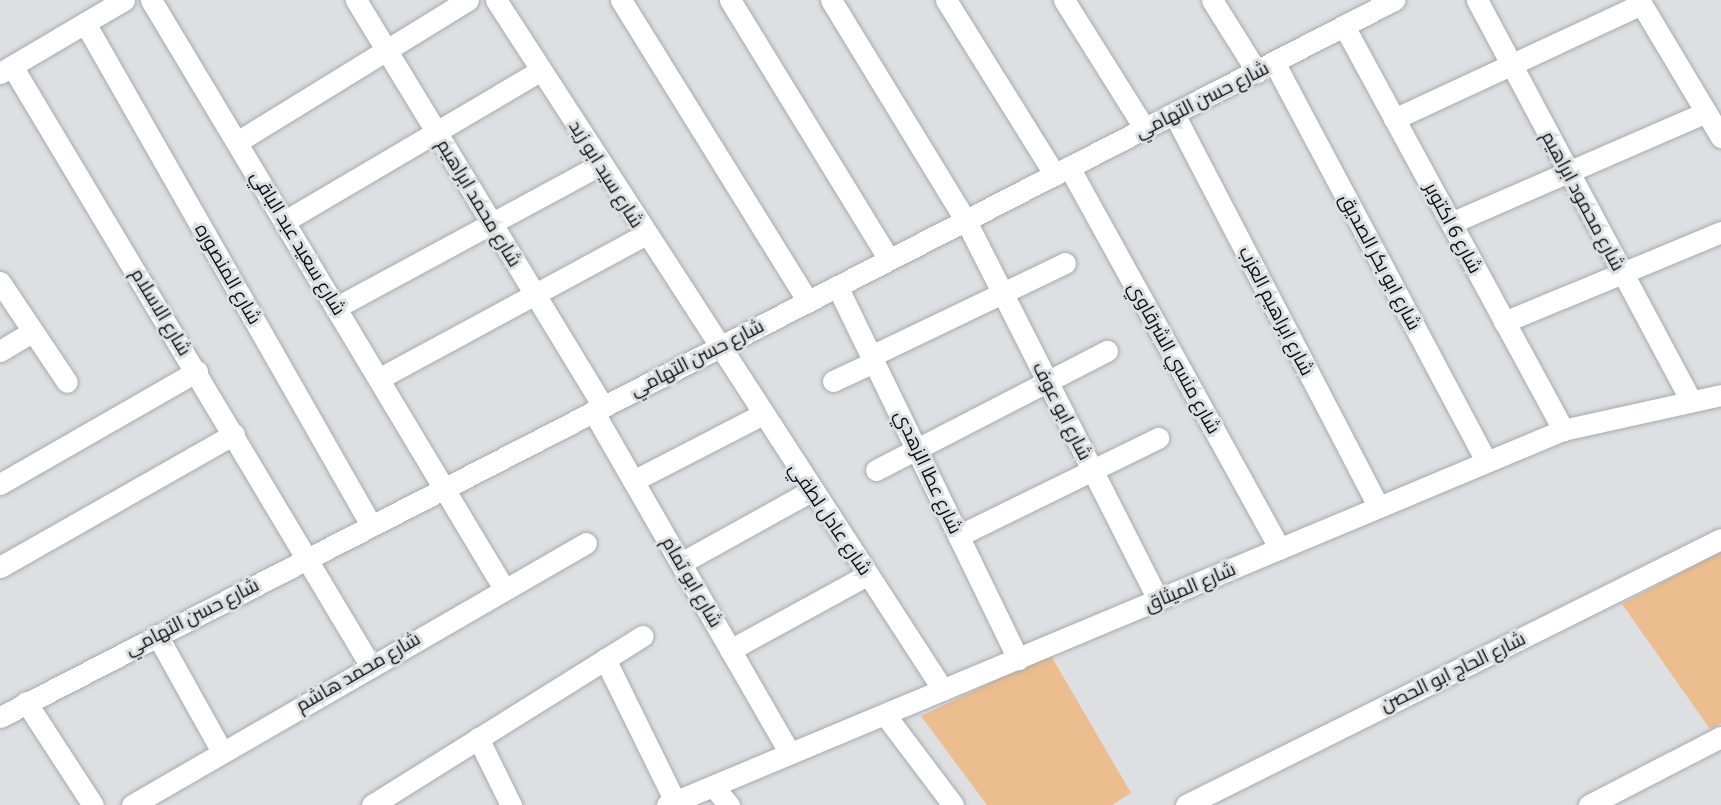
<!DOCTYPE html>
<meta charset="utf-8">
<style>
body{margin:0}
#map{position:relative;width:1721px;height:805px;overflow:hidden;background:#dddfe2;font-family:Bitter,Cairo,serif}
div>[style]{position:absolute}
.building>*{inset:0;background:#ebbd8f}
.roads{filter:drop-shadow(0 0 2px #a8aaad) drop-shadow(0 0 2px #a8aaad)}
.minor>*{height:21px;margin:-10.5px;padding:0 10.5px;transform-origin:10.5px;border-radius:10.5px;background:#fff}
span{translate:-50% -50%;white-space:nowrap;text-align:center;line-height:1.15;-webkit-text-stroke:6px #dddfe2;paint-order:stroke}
.street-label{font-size:19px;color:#0b0c0d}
</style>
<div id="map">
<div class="building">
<i style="clip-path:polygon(1721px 551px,1721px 723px,1710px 729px,1622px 604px)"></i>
<i style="clip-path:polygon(1050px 654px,1131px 793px,1112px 805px,987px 805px,921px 716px)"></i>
</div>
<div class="roads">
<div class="minor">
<i style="left:151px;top:0;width:684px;rotate:59.05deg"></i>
<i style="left:356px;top:0;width:475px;rotate:58.7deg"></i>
<i style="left:496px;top:0;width:822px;rotate:57.06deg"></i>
<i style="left:621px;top:0;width:355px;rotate:58.2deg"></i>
<i style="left:730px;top:0;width:304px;rotate:58.5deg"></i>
<i style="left:831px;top:0;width:259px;rotate:58.6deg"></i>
<i style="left:966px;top:221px;width:425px;rotate:63.1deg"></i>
<i style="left:946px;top:0;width:206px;rotate:58.1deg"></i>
<i style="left:1064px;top:0;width:152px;rotate:57.9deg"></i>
<i style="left:1212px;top:0;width:85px;rotate:58deg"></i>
<i style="left:1477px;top:0;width:454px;rotate:61.9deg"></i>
<i style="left:1639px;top:0;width:160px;rotate:59.1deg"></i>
<i style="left:85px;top:23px;width:578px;rotate:60.33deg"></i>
<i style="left:1344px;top:26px;width:460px;rotate:61.5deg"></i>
<i style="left:1275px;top:64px;width:450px;rotate:62deg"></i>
<i style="left:12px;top:66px;width:698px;rotate:59.13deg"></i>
<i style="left:0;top:73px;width:144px;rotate:-30.5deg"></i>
<i style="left:1174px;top:114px;width:443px;rotate:62.5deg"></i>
<i style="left:1394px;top:119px;width:273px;rotate:-24.9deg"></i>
<i style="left:237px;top:142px;width:271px;rotate:-31.6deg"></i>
<i style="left:1069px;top:167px;width:436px;rotate:61.1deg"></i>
<i style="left:285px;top:221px;width:296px;rotate:-30.5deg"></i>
<i style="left:1451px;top:223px;width:278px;rotate:-23.5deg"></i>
<i style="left:0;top:282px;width:120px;rotate:56.2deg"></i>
<i style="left:837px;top:286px;width:415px;rotate:64.1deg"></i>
<i style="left:337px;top:307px;width:299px;rotate:-28.4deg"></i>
<i style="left:1504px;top:322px;width:235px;rotate:-22.5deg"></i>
<i style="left:0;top:351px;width:37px;rotate:-31deg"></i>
<i style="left:871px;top:356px;width:215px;rotate:-25.6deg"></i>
<i style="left:380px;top:378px;width:300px;rotate:-28.4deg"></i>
<i style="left:833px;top:381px;width:45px;rotate:-24.9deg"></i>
<i style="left:593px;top:411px;width:395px;rotate:60.1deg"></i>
<i style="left:876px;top:470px;width:260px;rotate:-27.3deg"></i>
<i style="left:633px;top:481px;width:144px;rotate:-27.3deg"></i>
<i style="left:0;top:484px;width:227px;rotate:-29.8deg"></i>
<i style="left:958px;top:536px;width:223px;rotate:-26.1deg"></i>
<i style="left:681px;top:563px;width:149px;rotate:-29deg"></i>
<i style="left:0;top:567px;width:269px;rotate:-29.6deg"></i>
<i style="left:157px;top:635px;width:134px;rotate:60.9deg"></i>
<i style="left:730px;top:650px;width:156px;rotate:-28.7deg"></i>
<i style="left:605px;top:659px;width:158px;rotate:63.8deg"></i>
<i style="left:26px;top:702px;width:123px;rotate:57deg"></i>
<i style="left:886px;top:716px;width:111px;rotate:53deg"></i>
<i style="left:0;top:717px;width:1568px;rotate:-27.22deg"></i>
<i style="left:478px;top:738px;width:75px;rotate:63.8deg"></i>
<i style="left:713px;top:786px;width:25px;rotate:50deg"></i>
<i style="left:132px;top:805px;width:524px;rotate:-29.99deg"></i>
<i style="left:372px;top:805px;width:319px;rotate:-32deg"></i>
<i style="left:667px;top:805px;width:971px;rotate:-22.71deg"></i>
<i style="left:1563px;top:430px;width:162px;rotate:-12.5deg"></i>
<i style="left:1186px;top:805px;width:597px;rotate:-26.44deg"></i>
<i style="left:1589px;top:805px;width:148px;rotate:-27.3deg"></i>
</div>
</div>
<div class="street-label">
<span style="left:1202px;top:100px;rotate:-27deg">شارع حسن التهامي</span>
<span style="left:606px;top:174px;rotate:58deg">شارع سيد ابو زيد</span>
<span style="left:1583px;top:201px;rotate:62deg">شارع محمود ابراهيم</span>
<span style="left:479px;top:203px;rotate:59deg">شارع محمد ابراهيم</span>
<span style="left:1453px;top:228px;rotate:62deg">شارع 6 اكتوبر</span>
<span style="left:298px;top:243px;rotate:59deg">شارع سعيد عبد الباقي</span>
<span style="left:1380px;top:262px;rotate:62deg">شارع ابو بكر الصديق</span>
<span style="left:228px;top:274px;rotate:60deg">شارع المنصوره</span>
<span style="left:1276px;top:311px;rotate:63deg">شارع ابراهيم العزب</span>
<span style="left:161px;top:312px;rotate:59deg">شارع الاسلام</span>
<span style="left:697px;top:358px;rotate:-27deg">شارع حسن التهامي</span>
<span style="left:1174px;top:358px;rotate:61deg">شارع منسي الشرقاوي</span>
<span style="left:1062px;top:411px;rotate:63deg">شارع ابو عوف</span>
<span style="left:928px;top:472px;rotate:65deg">شارع عطا الزهدي</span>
<span style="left:830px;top:519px;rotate:56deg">شارع عادل لطفي</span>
<span style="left:692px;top:582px;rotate:60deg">شارع ابو تمام</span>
<span style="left:1190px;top:587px;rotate:-23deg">شارع الميثاق</span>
<span style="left:192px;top:617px;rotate:-27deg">شارع حسن التهامي</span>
<span style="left:358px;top:672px;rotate:-30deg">شارع محمد هاشم</span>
<span style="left:1453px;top:672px;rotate:-26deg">شارع الحاج ابو الحصن</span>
</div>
</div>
